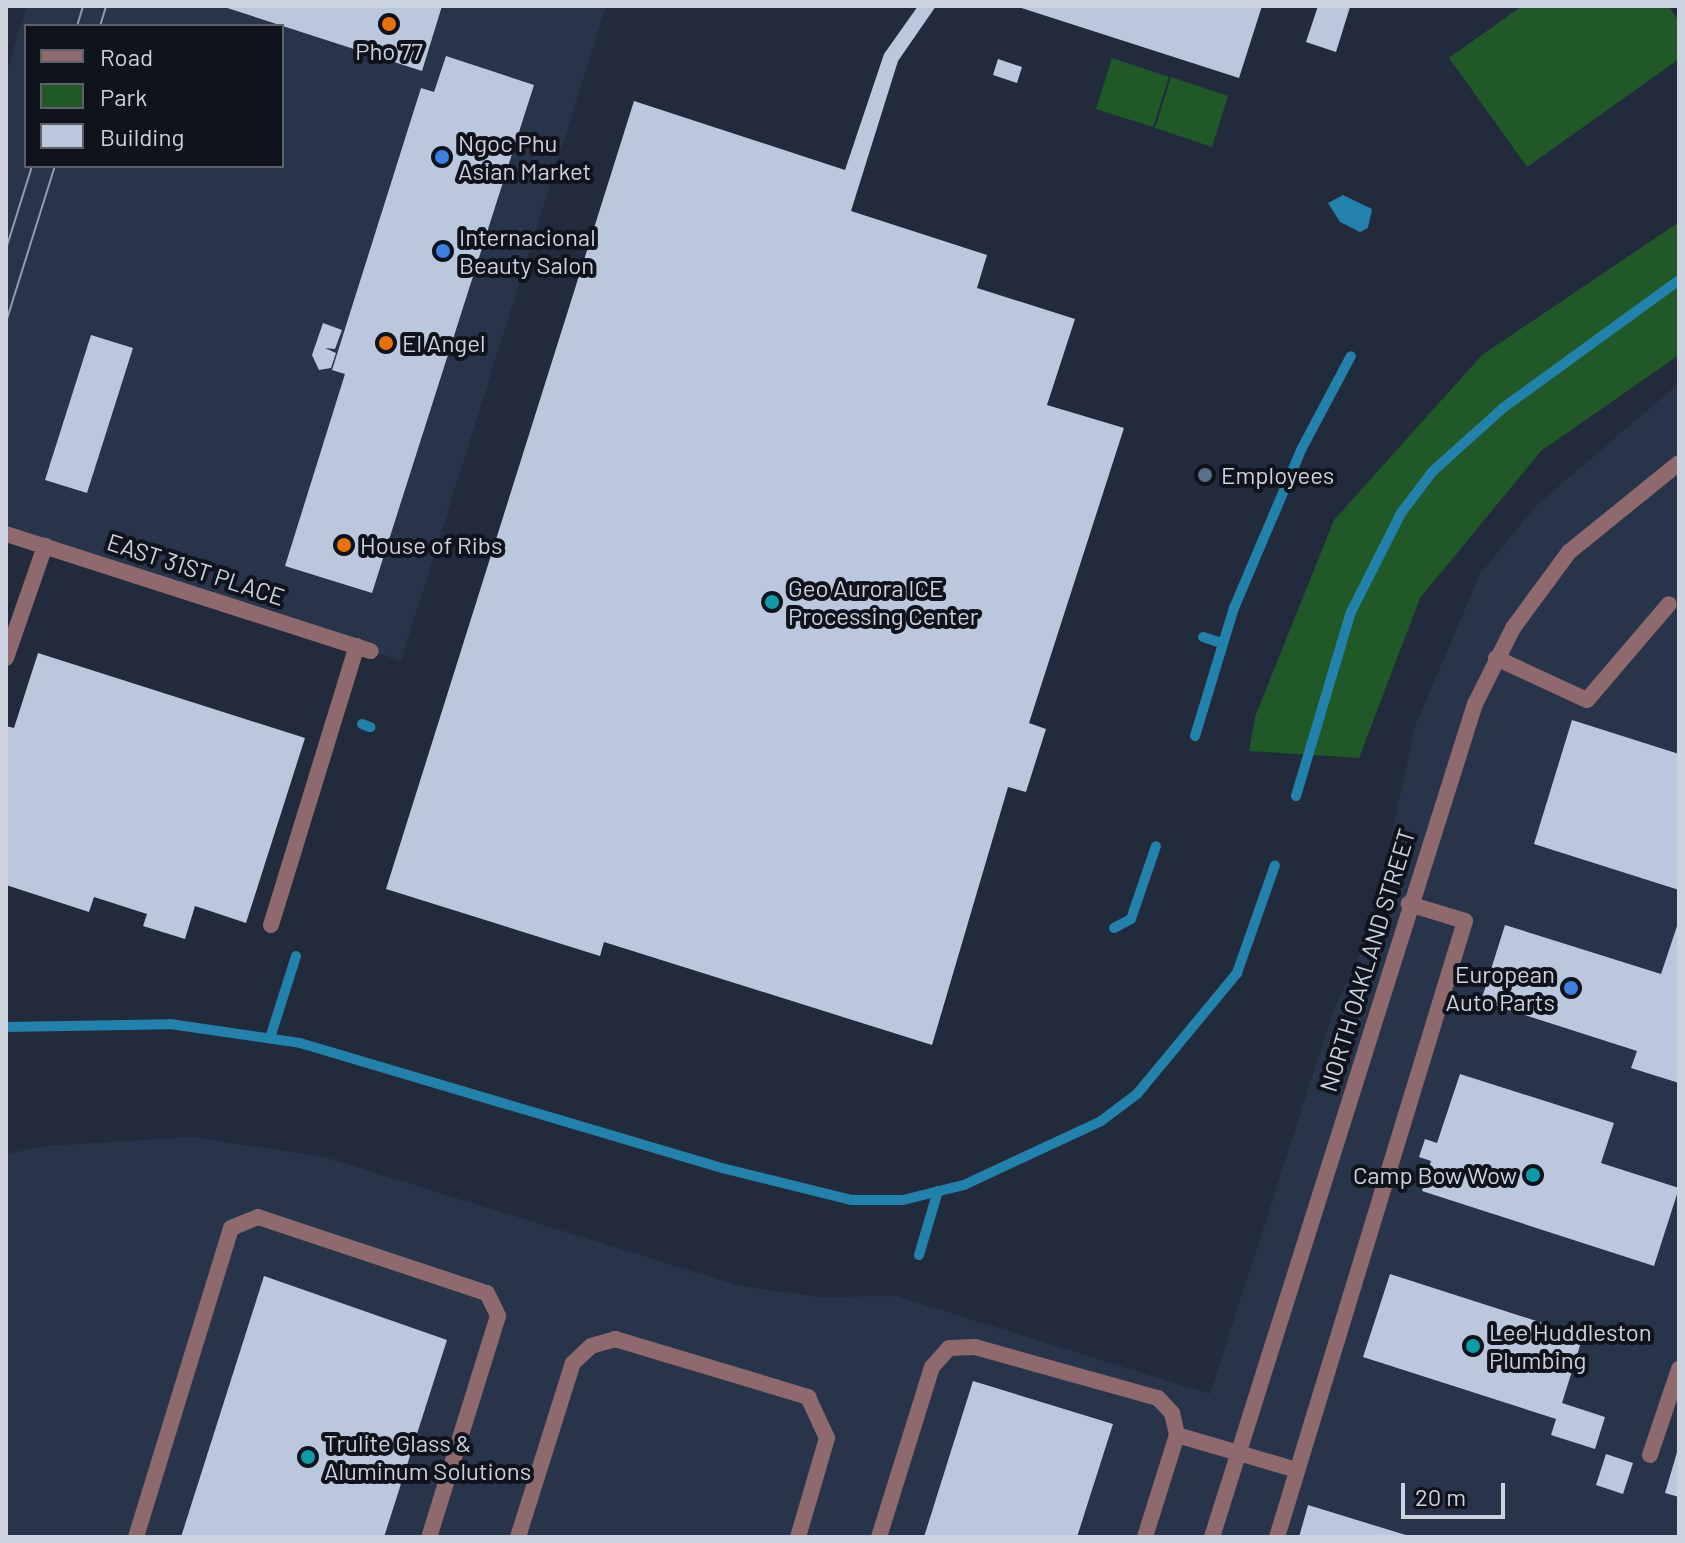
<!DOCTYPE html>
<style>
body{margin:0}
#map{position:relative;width:1685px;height:1543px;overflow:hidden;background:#212b3c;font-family:Barlow,sans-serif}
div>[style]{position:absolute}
.built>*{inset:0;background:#27344a}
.green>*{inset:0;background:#205828}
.water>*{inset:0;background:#2282ab}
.stream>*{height:10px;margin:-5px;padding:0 5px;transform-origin:5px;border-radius:5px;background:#2282ab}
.building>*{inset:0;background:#bac7dd}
.service>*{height:16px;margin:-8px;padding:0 8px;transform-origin:8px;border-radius:8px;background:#8e696e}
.minor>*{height:16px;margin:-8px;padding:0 8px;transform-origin:8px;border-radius:8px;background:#8e696e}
.tram>*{height:2px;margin:-1px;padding:0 1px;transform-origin:1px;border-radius:1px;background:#949ca9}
.dots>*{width:22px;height:22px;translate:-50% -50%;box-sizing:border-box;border:4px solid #0f131b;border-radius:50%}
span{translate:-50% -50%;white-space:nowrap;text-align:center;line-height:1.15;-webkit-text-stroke:8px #0f131b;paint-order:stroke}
.poi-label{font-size:24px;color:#ccd3de}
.left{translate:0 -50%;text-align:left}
.right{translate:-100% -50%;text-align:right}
.street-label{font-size:24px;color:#ccd3de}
.frame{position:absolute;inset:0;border:8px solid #ccd3de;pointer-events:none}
.legend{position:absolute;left:24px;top:24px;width:260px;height:144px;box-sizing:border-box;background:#0f131b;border:2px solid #5b6069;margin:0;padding:10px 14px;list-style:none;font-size:24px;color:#ccd3de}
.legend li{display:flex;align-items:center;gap:16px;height:40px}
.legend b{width:40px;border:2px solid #5b6069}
.scale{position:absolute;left:1401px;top:1483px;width:104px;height:36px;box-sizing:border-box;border:4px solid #ccd3de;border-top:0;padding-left:10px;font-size:24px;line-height:28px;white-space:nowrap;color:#ccd3de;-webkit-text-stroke:6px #0f131b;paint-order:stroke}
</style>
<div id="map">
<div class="built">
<i style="clip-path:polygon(evenodd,27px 6px,606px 6px,401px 661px,6px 534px,6px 73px,27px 6px,26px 26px,282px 26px,282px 166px,26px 166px,26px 26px)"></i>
<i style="clip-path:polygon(1679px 383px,1679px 1537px,6px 1537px,6px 1154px,46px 1146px,191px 1137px,321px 1156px,740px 1286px,821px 1297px,896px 1296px,1210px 1394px,1333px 1012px,1372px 926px,1415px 726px,1480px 574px,1537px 505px)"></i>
</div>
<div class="green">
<i style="clip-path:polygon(1522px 6px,1668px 6px,1679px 21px,1679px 59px,1527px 167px,1449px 58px)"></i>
<i style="clip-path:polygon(1112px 58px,1169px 77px,1153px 127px,1096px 109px)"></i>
<i style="clip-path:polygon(1171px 77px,1228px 96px,1212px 147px,1155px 128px)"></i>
<i style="clip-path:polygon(1679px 222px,1679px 355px,1541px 451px,1420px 598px,1359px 758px,1249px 751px,1255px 717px,1334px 520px,1482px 355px)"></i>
</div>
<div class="water">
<i style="clip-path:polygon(1343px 195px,1372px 209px,1368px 228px,1360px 232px,1340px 222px,1328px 203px)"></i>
</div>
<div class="stream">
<i style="left:1203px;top:637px;width:19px;rotate:18deg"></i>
<i style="left:362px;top:724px;width:9px;rotate:21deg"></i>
<i style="left:1195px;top:736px;width:134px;rotate:-73.1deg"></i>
<i style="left:1234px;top:608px;width:174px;rotate:-67deg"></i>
<i style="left:1302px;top:448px;width:104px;rotate:-62deg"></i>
<i style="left:1296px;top:796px;width:192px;rotate:-73.4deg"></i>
<i style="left:1351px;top:612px;width:111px;rotate:-63.2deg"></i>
<i style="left:1401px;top:513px;width:53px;rotate:-52.7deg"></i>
<i style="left:1433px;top:471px;width:94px;rotate:-42deg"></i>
<i style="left:1503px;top:408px;width:218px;rotate:-36deg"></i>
<i style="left:1114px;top:928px;width:19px;rotate:-28deg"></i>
<i style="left:1131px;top:919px;width:77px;rotate:-71.1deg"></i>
<i style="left:6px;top:1027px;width:164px;rotate:-1deg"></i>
<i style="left:170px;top:1024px;width:131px;rotate:8.3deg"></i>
<i style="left:300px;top:1043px;width:440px;rotate:16.5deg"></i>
<i style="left:722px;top:1168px;width:133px;rotate:13.9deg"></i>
<i style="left:851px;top:1200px;width:52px"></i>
<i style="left:903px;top:1200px;width:63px;rotate:-13.8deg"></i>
<i style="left:964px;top:1185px;width:151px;rotate:-25deg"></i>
<i style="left:1101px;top:1121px;width:45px;rotate:-36.9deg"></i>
<i style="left:1137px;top:1094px;width:157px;rotate:-50.4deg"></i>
<i style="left:1237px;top:973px;width:114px;rotate:-70.6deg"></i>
<i style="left:270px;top:1038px;width:86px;rotate:-72.4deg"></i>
<i style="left:919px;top:1255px;width:67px;rotate:-73.5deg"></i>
</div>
<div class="building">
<i style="clip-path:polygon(221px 6px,442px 6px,422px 71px)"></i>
<i style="clip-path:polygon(918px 6px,936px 6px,898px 61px,851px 211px,987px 255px,977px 288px,1075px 319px,1047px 405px,1124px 428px,1029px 723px,1046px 729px,1026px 792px,1008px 787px,932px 1045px,604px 942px,600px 956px,386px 889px,634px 101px,845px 170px,884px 54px)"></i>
<i style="clip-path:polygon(1015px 6px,1262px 6px,1239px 78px)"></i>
<i style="clip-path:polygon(1318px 6px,1350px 7px,1336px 52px,1306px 42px)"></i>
<i style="clip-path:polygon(446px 56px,534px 85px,372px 593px,285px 566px,345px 374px,332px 370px,421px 88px,434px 92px)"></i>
<i style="clip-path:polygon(998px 59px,1022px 67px,1017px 83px,993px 75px)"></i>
<i style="clip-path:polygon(323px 323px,342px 330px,335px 349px,325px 348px,336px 353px,331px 368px,319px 370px,312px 355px)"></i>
<i style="clip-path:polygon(91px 335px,133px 348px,87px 493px,45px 480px)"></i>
<i style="clip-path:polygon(38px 653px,305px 738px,246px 923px,195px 906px,185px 939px,143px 926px,147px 914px,94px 897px,89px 912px,6px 885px,6px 726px,14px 728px)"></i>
<i style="clip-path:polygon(1572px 720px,1679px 754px,1679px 890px,1534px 844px)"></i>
<i style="clip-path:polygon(1679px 920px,1679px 1083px,1631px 1068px,1637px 1051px,1481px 1001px,1505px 925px,1661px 974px)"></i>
<i style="clip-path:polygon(1460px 1074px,1614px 1123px,1601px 1163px,1679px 1188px,1654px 1266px,1422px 1191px,1431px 1161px,1419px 1157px,1425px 1139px,1437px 1143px)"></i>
<i style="clip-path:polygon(1390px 1274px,1583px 1336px,1562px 1403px,1605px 1417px,1595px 1449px,1551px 1435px,1556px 1419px,1363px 1357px)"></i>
<i style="clip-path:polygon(264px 1276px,447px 1340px,384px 1537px,181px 1537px)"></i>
<i style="clip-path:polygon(973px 1381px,1113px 1424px,1077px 1537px,924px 1537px)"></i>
<i style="clip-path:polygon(1678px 1449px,1679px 1449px,1679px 1497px,1665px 1493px)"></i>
<i style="clip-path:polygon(1606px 1454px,1633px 1463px,1623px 1494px,1596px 1485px)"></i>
<i style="clip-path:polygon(1308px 1505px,1409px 1536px,1409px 1537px,1299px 1537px)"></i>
</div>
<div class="service">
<i style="left:6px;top:658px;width:119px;rotate:-70.8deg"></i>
<i style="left:1496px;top:658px;width:100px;rotate:24.8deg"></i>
<i style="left:1587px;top:700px;width:126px;rotate:-49.5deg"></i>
<i style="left:271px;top:925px;width:292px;rotate:-72.9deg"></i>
<i style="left:1650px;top:1455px;width:91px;rotate:-71.4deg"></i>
<i style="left:136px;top:1537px;width:323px;rotate:-72.9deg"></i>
<i style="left:231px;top:1228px;width:29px;rotate:-22deg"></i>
<i style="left:258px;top:1217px;width:241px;rotate:18.4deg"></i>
<i style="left:487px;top:1293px;width:25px;rotate:64deg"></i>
<i style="left:498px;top:1316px;width:232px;rotate:107.3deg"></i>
<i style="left:518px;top:1537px;width:182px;rotate:-72.5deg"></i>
<i style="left:573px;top:1363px;width:25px;rotate:-43deg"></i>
<i style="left:591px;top:1346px;width:25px;rotate:-16deg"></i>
<i style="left:615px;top:1339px;width:202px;rotate:16.7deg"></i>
<i style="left:808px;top:1397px;width:45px;rotate:65.1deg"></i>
<i style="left:827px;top:1438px;width:103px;rotate:106.3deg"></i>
<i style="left:879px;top:1537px;width:178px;rotate:-72.7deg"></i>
<i style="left:932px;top:1367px;width:25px;rotate:-48deg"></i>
<i style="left:949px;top:1348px;width:26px;rotate:-2deg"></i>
<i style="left:975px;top:1347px;width:190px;rotate:15.6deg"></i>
<i style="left:1158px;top:1398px;width:21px;rotate:47deg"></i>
<i style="left:1172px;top:1413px;width:23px;rotate:77deg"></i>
<i style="left:1177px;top:1435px;width:125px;rotate:16.3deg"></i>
<i style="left:1145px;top:1537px;width:107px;rotate:-72.6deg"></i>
<i style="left:1277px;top:1537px;width:644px;rotate:-73.03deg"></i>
<i style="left:1465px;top:921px;width:59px;rotate:-163.1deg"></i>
</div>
<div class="minor">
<i style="left:6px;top:534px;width:383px;rotate:17.8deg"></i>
<i style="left:1212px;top:1537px;width:874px;rotate:-72.48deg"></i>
<i style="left:1475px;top:704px;width:85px;rotate:-63.4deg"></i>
<i style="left:1513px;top:628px;width:94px;rotate:-53.6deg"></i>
<i style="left:1569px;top:552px;width:141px;rotate:-39deg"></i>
</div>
<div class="tram">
<i style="left:77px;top:26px;width:21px;rotate:-73deg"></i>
<i style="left:100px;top:26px;width:21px;rotate:-73deg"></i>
<i style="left:6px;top:249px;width:87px;rotate:-72.6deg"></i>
<i style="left:6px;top:322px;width:164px;rotate:-72.6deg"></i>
</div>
<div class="dots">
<i style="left:389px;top:24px;background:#e8710a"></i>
<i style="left:442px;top:157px;background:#3f7fe0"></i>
<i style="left:443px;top:251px;background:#3f7fe0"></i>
<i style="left:386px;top:343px;background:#e8710a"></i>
<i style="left:1205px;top:475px;background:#5c6f8a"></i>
<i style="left:344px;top:545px;background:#e8710a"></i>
<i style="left:772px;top:602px;background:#0f9aa8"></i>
<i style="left:1571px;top:988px;background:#3f7fe0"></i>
<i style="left:1533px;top:1175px;background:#0f9aa8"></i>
<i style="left:1473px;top:1346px;background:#0f9aa8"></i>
<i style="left:308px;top:1457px;background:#0f9aa8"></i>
</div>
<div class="poi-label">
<span style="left:389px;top:51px">Pho 77</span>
<span class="left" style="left:458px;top:157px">Ngoc Phu<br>Asian Market</span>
<span class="left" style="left:459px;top:251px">Internacional<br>Beauty Salon</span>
<span class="left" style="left:402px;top:343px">El Angel</span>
<span class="left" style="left:1221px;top:475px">Employees</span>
<span class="left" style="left:360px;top:545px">House of Ribs</span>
<span class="left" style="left:788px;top:602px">Geo Aurora ICE<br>Processing Center</span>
<span class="right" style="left:1555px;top:988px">European<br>Auto Parts</span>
<span class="right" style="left:1517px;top:1175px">Camp Bow Wow</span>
<span class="left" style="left:1489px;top:1346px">Lee Huddleston<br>Plumbing</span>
<span class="left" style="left:324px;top:1457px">Trulite Glass &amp;<br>Aluminum Solutions</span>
</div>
<div class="street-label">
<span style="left:196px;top:569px;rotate:18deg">EAST 31ST PLACE</span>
<span style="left:1367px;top:960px;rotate:-73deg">NORTH OAKLAND STREET</span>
</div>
<div class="frame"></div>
<ul class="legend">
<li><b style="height:10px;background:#8e696e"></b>Road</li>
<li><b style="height:22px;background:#205828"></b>Park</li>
<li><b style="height:22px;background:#bac7dd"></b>Building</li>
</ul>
<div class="scale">20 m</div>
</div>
